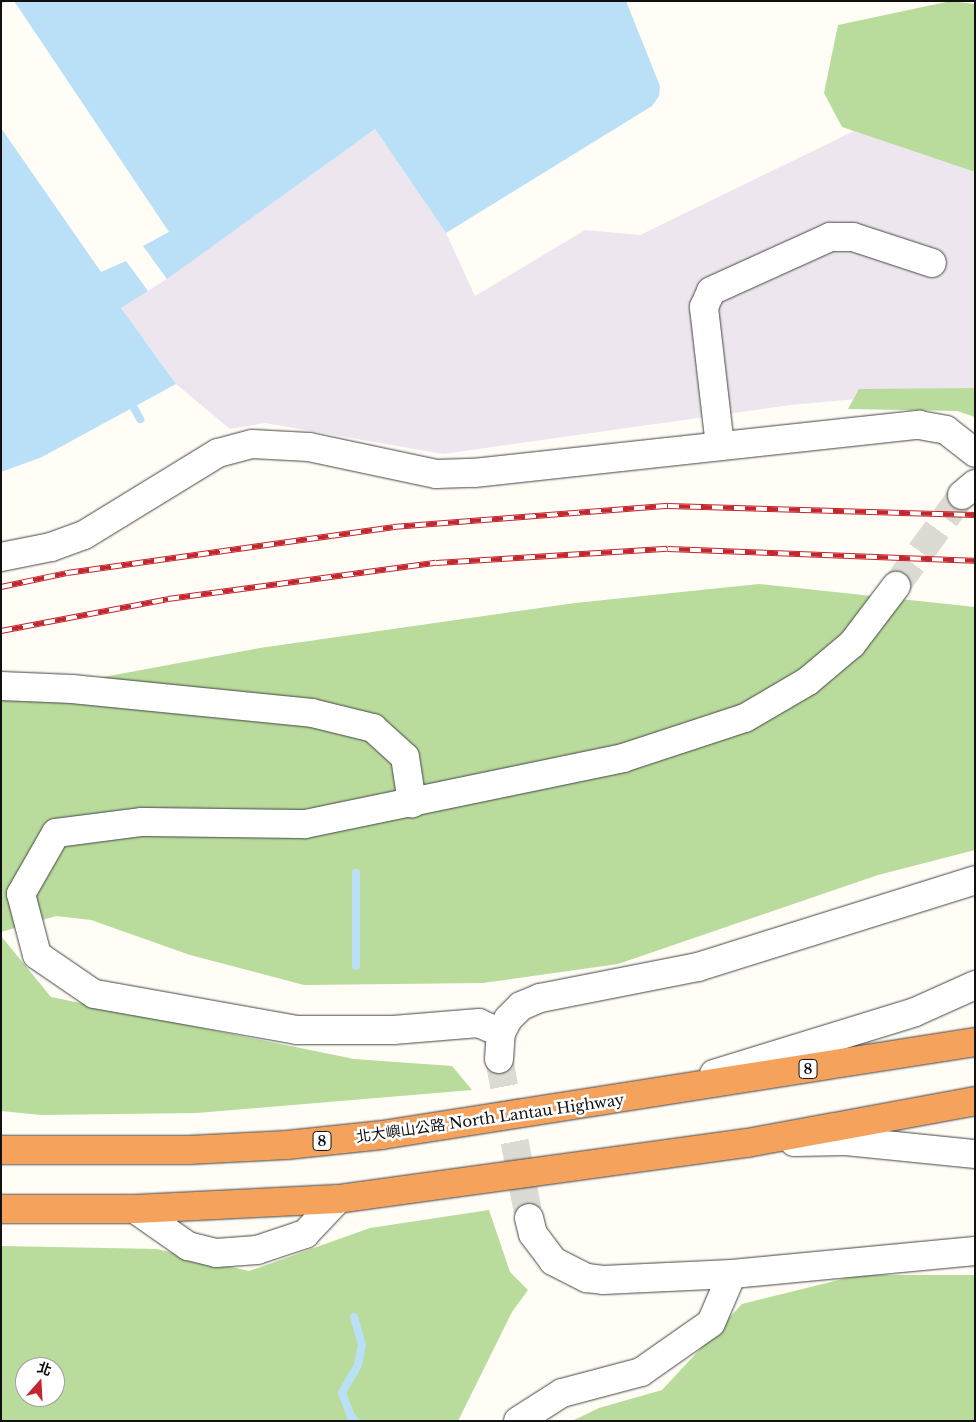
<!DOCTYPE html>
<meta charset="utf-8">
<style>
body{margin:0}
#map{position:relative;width:976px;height:1422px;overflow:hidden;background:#fffdf5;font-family:"Libre Baskerville","Noto Sans TC",serif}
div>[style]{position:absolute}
.industrial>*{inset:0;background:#eee6ef}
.forest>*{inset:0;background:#b9dc9c}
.water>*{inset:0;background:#b9e0f7}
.pier>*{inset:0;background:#fffdf5}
.stream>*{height:8px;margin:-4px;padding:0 4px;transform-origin:4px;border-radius:4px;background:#b9e0f7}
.minor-tunnel>*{height:28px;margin-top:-14px;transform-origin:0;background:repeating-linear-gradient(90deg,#dbdad3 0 28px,transparent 0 42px)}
.roads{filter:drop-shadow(0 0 1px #444) drop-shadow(0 0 1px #444)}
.minor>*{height:28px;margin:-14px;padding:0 14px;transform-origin:14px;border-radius:14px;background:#fff}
.highway>*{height:28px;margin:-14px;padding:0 14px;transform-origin:14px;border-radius:14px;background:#f5a25d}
.rail>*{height:5.5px;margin-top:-2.75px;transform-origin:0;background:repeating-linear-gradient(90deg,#fff 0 11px,#c4262e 0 22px);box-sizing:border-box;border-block:1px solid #c4262e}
span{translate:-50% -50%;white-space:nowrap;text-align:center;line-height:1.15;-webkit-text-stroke:5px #fff;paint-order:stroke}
.shield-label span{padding:1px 4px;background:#fff;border:1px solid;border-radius:4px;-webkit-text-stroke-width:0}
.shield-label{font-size:14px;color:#111;font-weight:700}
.street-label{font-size:15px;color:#111}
.frame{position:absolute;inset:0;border:2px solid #111;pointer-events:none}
.north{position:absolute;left:15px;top:1357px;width:50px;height:50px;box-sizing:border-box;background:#fff;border:1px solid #a0a0a0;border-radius:50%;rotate:19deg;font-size:14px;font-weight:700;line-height:20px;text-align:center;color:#111}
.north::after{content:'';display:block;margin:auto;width:18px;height:22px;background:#c4262e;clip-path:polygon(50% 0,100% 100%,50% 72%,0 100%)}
</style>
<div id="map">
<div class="industrial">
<i style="clip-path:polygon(1px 4px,167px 278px,375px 129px,446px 233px,475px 296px,585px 230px,640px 235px,854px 131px,975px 172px,975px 388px,791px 405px,443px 454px,265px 423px,230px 429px,176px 384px,121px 308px,147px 291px)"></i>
</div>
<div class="forest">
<i style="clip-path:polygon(951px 1px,975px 4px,975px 172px,842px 127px,824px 93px,838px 25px)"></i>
<i style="clip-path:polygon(975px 388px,975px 417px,957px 411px,848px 409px,859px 389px)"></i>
<i style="clip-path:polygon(759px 584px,975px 607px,975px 850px,878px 875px,618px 964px,483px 983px,304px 985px,190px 955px,91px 920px,56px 916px,1px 932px,1px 696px,260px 648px,575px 603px)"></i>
<i style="clip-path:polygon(1px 936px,51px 997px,354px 1059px,452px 1066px,472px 1090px,197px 1113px,41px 1115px,1px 1111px)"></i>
<i style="clip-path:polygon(evenodd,489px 1210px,510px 1272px,528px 1290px,512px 1312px,458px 1421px,1px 1421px,1px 1246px,157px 1249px,249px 1271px,370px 1228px,489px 1210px,25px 1367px,55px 1367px,55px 1397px,25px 1397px,25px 1367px)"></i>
<i style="clip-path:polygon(859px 1275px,975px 1275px,975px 1421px,572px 1421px,599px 1408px,662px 1390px,742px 1304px)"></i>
</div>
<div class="water">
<i style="clip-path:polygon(1px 1px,626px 1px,660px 86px,659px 96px,652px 106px,446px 233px,375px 129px,167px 279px,121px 308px,176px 384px,42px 457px,1px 472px)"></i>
</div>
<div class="pier">
<i style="clip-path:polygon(7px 1px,14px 1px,169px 232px,143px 246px,167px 279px,148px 291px,126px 261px,101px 272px,1px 128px,1px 4px)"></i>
</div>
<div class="stream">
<i style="left:134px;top:408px;width:13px;rotate:61deg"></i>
<i style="left:356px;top:873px;width:93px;rotate:90deg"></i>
<i style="left:354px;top:1317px;width:29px;rotate:74deg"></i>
<i style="left:362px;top:1345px;width:20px;rotate:101deg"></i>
<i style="left:358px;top:1365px;width:32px;rotate:120deg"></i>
<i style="left:342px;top:1393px;width:26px;rotate:69deg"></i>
<i style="left:351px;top:1417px;width:6px;rotate:39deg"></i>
</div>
<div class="minor-tunnel">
<i style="left:896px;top:586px;width:112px;rotate:-54deg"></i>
<i style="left:499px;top:1059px;width:162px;rotate:79.3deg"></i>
</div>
<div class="roads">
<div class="minor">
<i style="left:720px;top:446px;width:140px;rotate:-96.6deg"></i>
<i style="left:704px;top:307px;width:17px;rotate:-66deg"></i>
<i style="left:711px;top:291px;width:131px;rotate:-24.4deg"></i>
<i style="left:830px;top:237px;width:23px"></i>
<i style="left:853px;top:237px;width:83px;rotate:18.2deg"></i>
<i style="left:962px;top:495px;width:17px;rotate:-40deg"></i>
<i style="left:1px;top:557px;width:51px;rotate:-11.3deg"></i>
<i style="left:51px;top:547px;width:35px;rotate:-20deg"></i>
<i style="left:84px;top:535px;width:157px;rotate:-31.5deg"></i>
<i style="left:218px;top:453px;width:35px;rotate:-15deg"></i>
<i style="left:252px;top:444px;width:57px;rotate:3deg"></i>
<i style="left:309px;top:447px;width:130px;rotate:12deg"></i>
<i style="left:436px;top:474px;width:38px;rotate:-2deg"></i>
<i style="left:474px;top:473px;width:448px;rotate:-6.2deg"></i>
<i style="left:919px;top:425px;width:27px;rotate:10deg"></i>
<i style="left:946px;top:430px;width:37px;rotate:38deg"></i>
<i style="left:1px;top:686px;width:71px;rotate:2.4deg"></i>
<i style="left:72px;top:689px;width:241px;rotate:5.7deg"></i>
<i style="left:312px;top:713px;width:63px;rotate:13.8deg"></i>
<i style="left:373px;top:728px;width:43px;rotate:42.2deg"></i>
<i style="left:405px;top:757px;width:47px;rotate:81.3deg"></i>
<i style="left:501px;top:1033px;width:24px;rotate:-156deg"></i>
<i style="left:479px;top:1023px;width:86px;rotate:175.3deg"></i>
<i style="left:393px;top:1030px;width:96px;rotate:180deg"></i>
<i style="left:297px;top:1030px;width:206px;rotate:-169.9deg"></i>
<i style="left:94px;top:994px;width:69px;rotate:-145.6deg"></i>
<i style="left:37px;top:955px;width:63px;rotate:-104.7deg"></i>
<i style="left:21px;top:894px;width:70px;rotate:-60.2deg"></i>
<i style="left:56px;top:833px;width:87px;rotate:-7.3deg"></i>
<i style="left:142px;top:822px;width:163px;rotate:0.7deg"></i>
<i style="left:305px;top:824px;width:325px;rotate:-11.7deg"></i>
<i style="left:623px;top:758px;width:128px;rotate:-18.2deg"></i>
<i style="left:745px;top:718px;width:73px;rotate:-30.4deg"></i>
<i style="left:808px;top:681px;width:57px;rotate:-40.1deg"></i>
<i style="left:852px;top:644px;width:73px;rotate:-52.8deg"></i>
<i style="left:499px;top:1059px;width:26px;rotate:-86deg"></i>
<i style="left:501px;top:1033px;width:16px;rotate:-63deg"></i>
<i style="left:508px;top:1019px;width:18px;rotate:-45deg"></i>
<i style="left:521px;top:1006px;width:21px;rotate:-23deg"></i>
<i style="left:540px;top:998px;width:161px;rotate:-11.1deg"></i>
<i style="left:698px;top:967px;width:290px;rotate:-17.4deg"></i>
<i style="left:714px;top:1074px;width:210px;rotate:-17.1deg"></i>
<i style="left:915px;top:1012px;width:66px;rotate:-24.2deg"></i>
<i style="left:794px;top:1142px;width:52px;rotate:-1.1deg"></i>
<i style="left:846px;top:1141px;width:130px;rotate:5.8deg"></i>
<i style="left:135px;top:1209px;width:65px;rotate:34.9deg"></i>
<i style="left:188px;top:1246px;width:29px;rotate:14deg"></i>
<i style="left:216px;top:1253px;width:41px;rotate:-4.2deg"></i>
<i style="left:257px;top:1250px;width:51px;rotate:-18.4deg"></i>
<i style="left:305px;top:1234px;width:48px;rotate:-46.7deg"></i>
<i style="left:529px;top:1218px;width:16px;rotate:76deg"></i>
<i style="left:533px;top:1234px;width:34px;rotate:53deg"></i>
<i style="left:553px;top:1261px;width:38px;rotate:27deg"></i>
<i style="left:587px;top:1278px;width:16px;rotate:7deg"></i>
<i style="left:603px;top:1280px;width:129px;rotate:-2.7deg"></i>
<i style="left:732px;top:1274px;width:244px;rotate:-5.4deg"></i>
<i style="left:518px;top:1421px;width:52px;rotate:-32.5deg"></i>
<i style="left:562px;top:1393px;width:82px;rotate:-14.9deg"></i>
<i style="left:641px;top:1372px;width:85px;rotate:-35deg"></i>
<i style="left:711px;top:1323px;width:53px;rotate:-66.8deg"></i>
</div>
<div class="highway">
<i style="left:1px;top:1150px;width:188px"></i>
<i style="left:189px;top:1150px;width:98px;rotate:-2.9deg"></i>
<i style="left:287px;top:1145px;width:96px;rotate:-6deg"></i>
<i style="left:382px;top:1135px;width:600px;rotate:-8.91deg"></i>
<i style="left:1px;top:1209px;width:134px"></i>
<i style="left:135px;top:1209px;width:203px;rotate:-2.8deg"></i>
<i style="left:338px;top:1199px;width:413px;rotate:-7.8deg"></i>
<i style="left:747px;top:1143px;width:232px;rotate:-10.4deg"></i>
</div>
</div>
<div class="rail">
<i style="left:1px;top:587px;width:67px;rotate:-12deg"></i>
<i style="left:67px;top:573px;width:329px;rotate:-8deg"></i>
<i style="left:393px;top:527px;width:276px;rotate:-4.4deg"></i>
<i style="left:668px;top:506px;width:307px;rotate:1.7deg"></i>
<i style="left:1px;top:631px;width:170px;rotate:-10.8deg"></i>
<i style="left:168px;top:599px;width:270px;rotate:-7.7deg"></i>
<i style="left:436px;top:563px;width:232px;rotate:-3.5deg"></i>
<i style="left:668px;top:549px;width:307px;rotate:2.2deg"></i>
</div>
<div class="shield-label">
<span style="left:808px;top:1069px">8</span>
<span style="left:322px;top:1141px">8</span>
</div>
<div class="street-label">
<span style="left:490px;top:1118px;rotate:-8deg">北大嶼山公路 North Lantau Highway</span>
</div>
<div class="frame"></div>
<div class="north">北</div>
</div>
